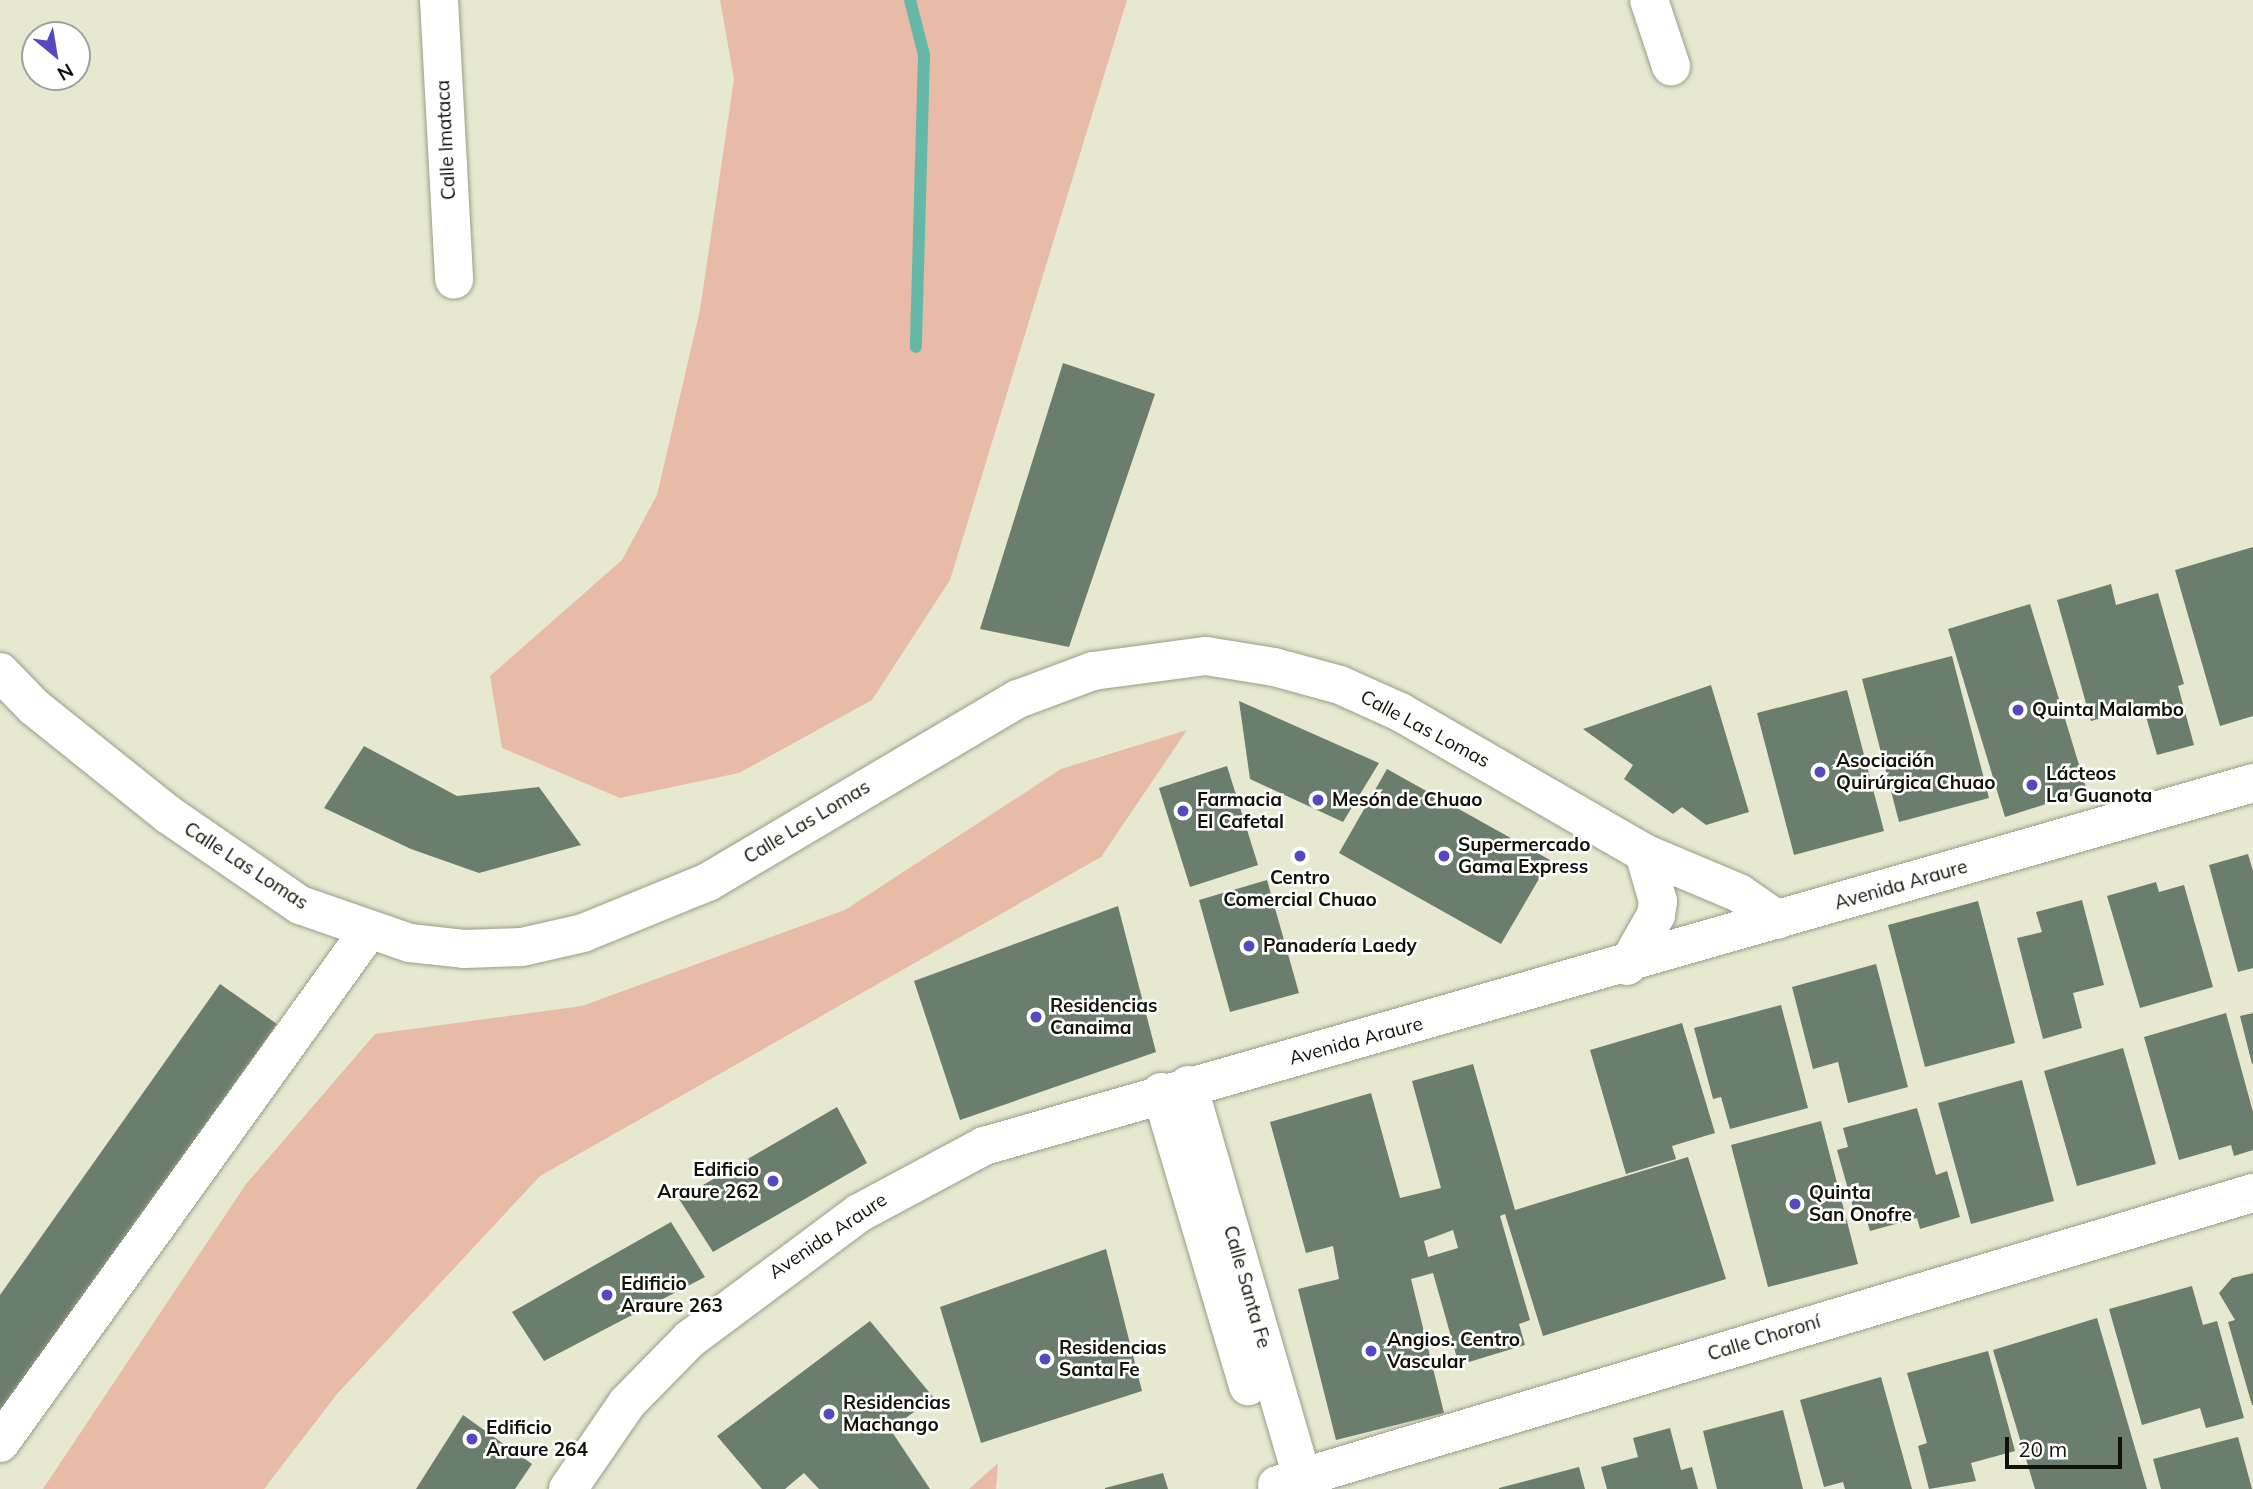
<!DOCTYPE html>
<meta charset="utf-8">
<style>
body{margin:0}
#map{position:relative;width:2253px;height:1489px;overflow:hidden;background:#e6e9d0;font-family:Mulish,sans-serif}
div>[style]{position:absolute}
.green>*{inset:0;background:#e8bba7}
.stream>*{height:12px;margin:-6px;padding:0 6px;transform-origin:6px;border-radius:6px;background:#65b7a8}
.building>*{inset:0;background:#6b7d6c}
.roads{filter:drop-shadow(0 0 2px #9a9d86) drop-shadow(0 0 2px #9a9d86)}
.minor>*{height:38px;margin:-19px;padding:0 19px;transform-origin:19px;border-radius:19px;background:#fff}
.dots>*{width:19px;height:19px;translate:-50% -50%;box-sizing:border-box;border:4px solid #fff;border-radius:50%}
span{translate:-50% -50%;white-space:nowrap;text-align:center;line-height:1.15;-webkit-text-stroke:5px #fff;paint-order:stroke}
.street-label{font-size:19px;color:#111209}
.poi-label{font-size:19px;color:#111209;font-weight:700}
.left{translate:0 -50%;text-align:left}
.right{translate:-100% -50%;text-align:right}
.north{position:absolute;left:21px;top:21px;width:70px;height:70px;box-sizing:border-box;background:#fff;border:2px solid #a0a09d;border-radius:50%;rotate:150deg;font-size:19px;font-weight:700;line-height:28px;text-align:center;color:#111209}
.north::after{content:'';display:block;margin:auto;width:24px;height:32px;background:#5648c0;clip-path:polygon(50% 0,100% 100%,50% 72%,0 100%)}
.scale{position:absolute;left:2005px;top:1437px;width:117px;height:32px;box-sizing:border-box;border:4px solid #111209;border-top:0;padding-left:9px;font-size:21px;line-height:24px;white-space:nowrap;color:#111209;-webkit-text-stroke:5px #fff;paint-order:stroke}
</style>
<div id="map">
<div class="green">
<i style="clip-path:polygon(720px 0,1127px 0,950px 580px,872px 700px,739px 773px,620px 798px,502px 748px,490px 676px,622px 560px,657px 495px,700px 310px,734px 79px)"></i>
<i style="clip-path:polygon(1187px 730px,1101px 857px,540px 1176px,337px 1394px,264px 1489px,43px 1489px,246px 1184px,375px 1034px,582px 1006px,845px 910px,1061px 769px)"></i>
<i style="clip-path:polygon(998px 1463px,996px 1489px,969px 1489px)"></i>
</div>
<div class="stream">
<i style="left:910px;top:0;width:57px;rotate:75.7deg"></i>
<i style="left:924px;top:55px;width:292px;rotate:91.6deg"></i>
</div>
<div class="building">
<i style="clip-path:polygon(1063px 363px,1155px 394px,1069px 647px,980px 629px)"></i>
<i style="clip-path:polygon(2253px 547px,2253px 716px,2220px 726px,2175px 570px)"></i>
<i style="clip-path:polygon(2111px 584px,2116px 605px,2158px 593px,2184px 684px,2178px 686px,2194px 745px,2157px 755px,2143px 706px,2091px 721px,2057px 600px)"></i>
<i style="clip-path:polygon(2030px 604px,2087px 791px,2005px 817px,1948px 629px)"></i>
<i style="clip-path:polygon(1952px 656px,1989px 798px,1899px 822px,1862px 679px)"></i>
<i style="clip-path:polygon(1711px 685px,1749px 812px,1706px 825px,1682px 807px,1673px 814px,1624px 779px,1633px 765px,1583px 729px)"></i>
<i style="clip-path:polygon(1847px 690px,1884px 831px,1794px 855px,1757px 713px)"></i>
<i style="clip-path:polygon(1239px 701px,1379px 763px,1343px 822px,1250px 779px)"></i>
<i style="clip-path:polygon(364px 746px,457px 796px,539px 787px,581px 845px,479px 873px,411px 849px,324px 808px)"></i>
<i style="clip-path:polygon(1227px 766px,1258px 865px,1190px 887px,1159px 788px)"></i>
<i style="clip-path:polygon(1387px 769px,1550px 860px,1501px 944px,1339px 853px)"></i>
<i style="clip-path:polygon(2248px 854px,2253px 871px,2253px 968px,2238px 972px,2209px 865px)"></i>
<i style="clip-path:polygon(1267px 880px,1299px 993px,1230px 1012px,1199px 900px)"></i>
<i style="clip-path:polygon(2156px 882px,2159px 892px,2184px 885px,2213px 987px,2140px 1008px,2107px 896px)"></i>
<i style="clip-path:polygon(2082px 900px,2104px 985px,2073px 993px,2082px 1028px,2043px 1039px,2017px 938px,2042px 932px,2036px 912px)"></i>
<i style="clip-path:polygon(1978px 901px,2015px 1043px,1925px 1067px,1888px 925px)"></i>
<i style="clip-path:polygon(1118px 906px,1156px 1052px,960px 1120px,914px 981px)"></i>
<i style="clip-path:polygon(1876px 964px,1908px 1087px,1848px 1103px,1838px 1062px,1813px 1069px,1792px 987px)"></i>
<i style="clip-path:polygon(220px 984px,277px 1024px,0 1415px,0 1295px)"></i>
<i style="clip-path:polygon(1781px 1005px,1808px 1108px,1730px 1129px,1721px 1097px,1713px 1099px,1694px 1028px)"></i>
<i style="clip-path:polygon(2226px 1013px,2253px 1112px,2253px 1150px,2234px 1156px,2231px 1145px,2179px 1160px,2144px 1037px)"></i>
<i style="clip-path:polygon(2253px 1013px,2253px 1063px,2252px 1064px,2240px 1016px)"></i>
<i style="clip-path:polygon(1682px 1023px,1715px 1133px,1672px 1146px,1676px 1159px,1626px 1174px,1590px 1050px)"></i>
<i style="clip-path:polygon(2123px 1048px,2156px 1164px,2077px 1186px,2044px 1071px)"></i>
<i style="clip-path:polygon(evenodd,1473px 1064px,1515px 1210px,1688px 1157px,1726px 1279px,1543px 1336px,1505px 1214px,1500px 1216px,1530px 1320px,1519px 1324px,1525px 1345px,1459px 1365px,1433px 1273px,1411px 1279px,1444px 1413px,1336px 1440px,1298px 1289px,1339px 1279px,1333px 1246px,1306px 1253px,1270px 1122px,1371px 1093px,1400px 1198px,1441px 1188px,1412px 1081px,1473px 1064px,1453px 1230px,1458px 1248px,1428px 1257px,1424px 1241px,1453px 1230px)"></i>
<i style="clip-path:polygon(2022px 1080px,2054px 1201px,1971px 1224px,1938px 1103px)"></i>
<i style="clip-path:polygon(837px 1107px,867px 1163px,713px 1252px,679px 1199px)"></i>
<i style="clip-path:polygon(1917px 1108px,1936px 1175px,1947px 1171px,1960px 1217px,1920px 1229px,1917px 1218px,1870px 1231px,1862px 1205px,1853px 1207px,1837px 1150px,1848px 1147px,1843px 1128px)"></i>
<i style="clip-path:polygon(1821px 1121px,1858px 1264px,1768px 1287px,1731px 1145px)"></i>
<i style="clip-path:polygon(671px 1222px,705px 1277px,544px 1361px,512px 1312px)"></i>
<i style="clip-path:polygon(1106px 1249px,1142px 1391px,981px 1443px,940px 1307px)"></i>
<i style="clip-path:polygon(2253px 1273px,2253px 1405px,2252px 1405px,2228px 1322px,2235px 1320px,2219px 1293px,2232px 1278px)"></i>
<i style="clip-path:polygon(2192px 1286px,2203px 1325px,2217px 1321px,2244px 1418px,2206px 1428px,2200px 1408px,2142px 1425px,2109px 1309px)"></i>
<i style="clip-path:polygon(2097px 1318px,2147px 1489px,2035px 1489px,1993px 1350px)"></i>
<i style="clip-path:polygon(870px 1321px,934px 1398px,890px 1429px,930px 1489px,819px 1489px,804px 1473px,785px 1489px,762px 1489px,717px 1436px)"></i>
<i style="clip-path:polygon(1988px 1351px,2015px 1451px,1971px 1463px,1976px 1481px,1929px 1489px,1918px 1446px,1927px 1443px,1907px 1373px)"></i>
<i style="clip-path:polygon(1881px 1377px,1912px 1489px,1845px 1489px,1843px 1482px,1824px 1487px,1800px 1400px)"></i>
<i style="clip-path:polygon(1783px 1410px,1803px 1489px,1717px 1489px,1703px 1431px)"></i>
<i style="clip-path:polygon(463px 1415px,532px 1464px,515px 1489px,416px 1489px)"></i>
<i style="clip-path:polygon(1670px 1428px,1681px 1470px,1692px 1467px,1698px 1489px,1607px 1489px,1601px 1467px,1638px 1457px,1633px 1438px)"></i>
<i style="clip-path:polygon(2238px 1437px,2252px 1489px,2161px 1489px,2153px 1459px)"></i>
<i style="clip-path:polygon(1579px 1467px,1585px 1489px,1499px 1489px,1499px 1488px)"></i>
<i style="clip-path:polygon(1163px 1473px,1168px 1489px,1105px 1489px,1105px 1488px)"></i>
</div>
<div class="roads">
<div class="minor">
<i style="left:439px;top:0;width:280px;rotate:86.9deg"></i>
<i style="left:1649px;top:0;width:70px;rotate:71.6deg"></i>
<i style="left:0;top:672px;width:49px;rotate:45.8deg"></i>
<i style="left:34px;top:707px;width:173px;rotate:38.7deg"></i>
<i style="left:169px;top:815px;width:159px;rotate:34.5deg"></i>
<i style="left:300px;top:905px;width:116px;rotate:19.1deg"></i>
<i style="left:410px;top:943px;width:54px;rotate:6.3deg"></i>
<i style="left:464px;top:949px;width:58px;rotate:-2deg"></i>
<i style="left:522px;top:947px;width:63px;rotate:-12.9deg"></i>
<i style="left:583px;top:933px;width:135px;rotate:-22.2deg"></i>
<i style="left:708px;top:882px;width:360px;rotate:-30.6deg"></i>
<i style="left:1018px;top:699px;width:80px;rotate:-20.5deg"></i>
<i style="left:1093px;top:671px;width:114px;rotate:-7.6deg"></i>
<i style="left:1206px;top:656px;width:69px;rotate:9.2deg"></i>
<i style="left:1274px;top:667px;width:68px;rotate:15.3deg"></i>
<i style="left:1340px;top:685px;width:66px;rotate:24.2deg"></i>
<i style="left:1400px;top:712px;width:282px;rotate:30deg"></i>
<i style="left:1644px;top:853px;width:103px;rotate:22.8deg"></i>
<i style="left:1739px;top:893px;width:47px;rotate:34.7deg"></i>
<i style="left:1627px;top:966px;width:59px;rotate:-60.4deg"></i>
<i style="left:1656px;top:915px;width:14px;rotate:-82deg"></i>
<i style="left:1658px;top:901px;width:50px;rotate:-106.3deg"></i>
<i style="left:1188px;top:1085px;width:421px;rotate:73.8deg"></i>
<i style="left:1161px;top:1092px;width:307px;rotate:73.5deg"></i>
<i style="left:0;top:1443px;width:632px;rotate:-54.27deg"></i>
<i style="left:1277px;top:1485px;width:1019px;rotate:-16.66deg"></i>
<i style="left:568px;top:1489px;width:104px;rotate:-55.5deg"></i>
<i style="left:627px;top:1403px;width:90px;rotate:-45.5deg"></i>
<i style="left:690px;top:1339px;width:211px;rotate:-36.7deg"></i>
<i style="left:859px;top:1213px;width:142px;rotate:-28.2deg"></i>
<i style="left:984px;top:1146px;width:1320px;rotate:-15.96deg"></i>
</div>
</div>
<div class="dots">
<i style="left:2018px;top:710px;background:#5648c0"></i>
<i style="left:1820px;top:772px;background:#5648c0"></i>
<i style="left:2032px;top:785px;background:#5648c0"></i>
<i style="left:1318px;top:800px;background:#5648c0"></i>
<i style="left:1183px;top:811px;background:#5648c0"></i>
<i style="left:1300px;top:856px;background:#5648c0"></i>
<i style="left:1444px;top:856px;background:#5648c0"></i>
<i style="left:1249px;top:946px;background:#5648c0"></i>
<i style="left:1036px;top:1017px;background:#5648c0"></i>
<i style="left:773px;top:1181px;background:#5648c0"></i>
<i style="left:1795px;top:1204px;background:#5648c0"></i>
<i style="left:607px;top:1295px;background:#5648c0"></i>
<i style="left:1371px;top:1351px;background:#5648c0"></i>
<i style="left:1045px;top:1359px;background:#5648c0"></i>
<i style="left:829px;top:1414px;background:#5648c0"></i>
<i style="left:472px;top:1439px;background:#5648c0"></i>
</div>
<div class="street-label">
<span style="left:446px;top:140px;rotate:-93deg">Calle Imataca</span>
<span style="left:1425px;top:729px;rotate:28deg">Calle Las Lomas</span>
<span style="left:807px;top:822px;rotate:-31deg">Calle Las Lomas</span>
<span style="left:246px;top:866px;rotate:33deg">Calle Las Lomas</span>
<span style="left:1901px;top:885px;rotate:-16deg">Avenida Araure</span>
<span style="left:1356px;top:1041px;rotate:-15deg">Avenida Araure</span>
<span style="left:828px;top:1236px;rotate:-34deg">Avenida Araure</span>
<span style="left:1247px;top:1287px;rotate:74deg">Calle Santa Fe</span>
<span style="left:1764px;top:1338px;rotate:-17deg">Calle Choroní</span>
</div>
<div class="poi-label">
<span class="left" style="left:2032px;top:710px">Quinta Malambo</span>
<span class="left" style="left:1836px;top:772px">Asociación<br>Quirúrgica Chuao</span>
<span class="left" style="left:2046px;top:785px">Lácteos<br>La Guanota</span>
<span class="left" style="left:1197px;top:811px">Farmacia<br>El Cafetal</span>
<span class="left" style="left:1332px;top:800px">Mesón de Chuao</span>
<span class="left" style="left:1458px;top:856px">Supermercado<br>Gama Express</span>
<span style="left:1300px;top:889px">Centro<br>Comercial Chuao</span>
<span class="left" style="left:1263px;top:946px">Panadería Laedy</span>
<span class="left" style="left:1050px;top:1017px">Residencias<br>Canaima</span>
<span class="right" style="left:759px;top:1181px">Edificio<br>Araure 262</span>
<span class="left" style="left:1809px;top:1204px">Quinta<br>San Onofre</span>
<span class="left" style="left:621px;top:1295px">Edificio<br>Araure 263</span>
<span class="left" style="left:1387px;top:1351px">Angios. Centro<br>Vascular</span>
<span class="left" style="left:1059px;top:1359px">Residencias<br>Santa Fe</span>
<span class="left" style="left:843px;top:1414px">Residencias<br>Machango</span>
<span class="left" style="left:486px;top:1439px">Edificio<br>Araure 264</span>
</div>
<div class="north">N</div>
<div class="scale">20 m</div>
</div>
